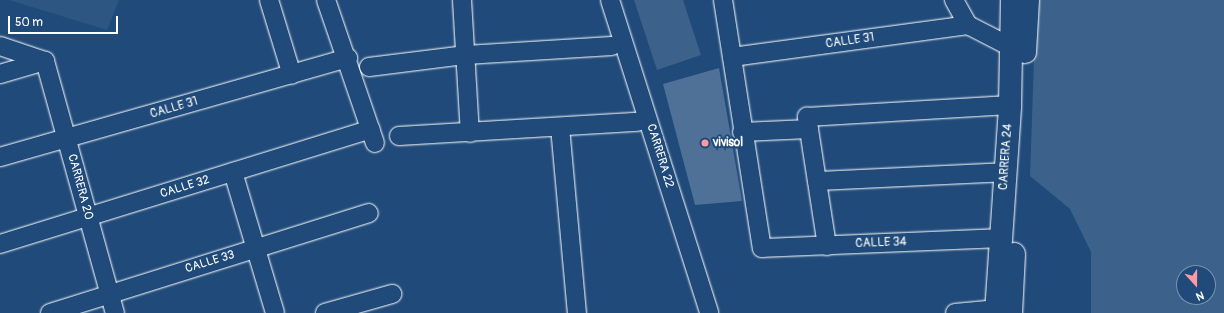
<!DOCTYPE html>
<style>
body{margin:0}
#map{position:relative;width:1224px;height:313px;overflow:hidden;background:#1f4a7a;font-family:Pangolin,sans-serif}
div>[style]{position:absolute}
.built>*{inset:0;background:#2e5683}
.green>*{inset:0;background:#3c618b}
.building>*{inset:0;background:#507197}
.roads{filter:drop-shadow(0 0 1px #fff) drop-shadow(0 0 1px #fff)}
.minor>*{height:18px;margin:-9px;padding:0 9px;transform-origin:9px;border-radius:9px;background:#1f4a7a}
.major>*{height:22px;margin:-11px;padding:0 11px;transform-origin:11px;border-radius:11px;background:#1f4a7a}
.dots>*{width:11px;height:11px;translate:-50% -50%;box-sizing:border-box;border:2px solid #1f4a7a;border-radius:50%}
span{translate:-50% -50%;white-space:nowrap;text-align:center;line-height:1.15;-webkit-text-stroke:4px #1f4a7a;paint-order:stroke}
.street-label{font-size:12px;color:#fff}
.poi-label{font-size:12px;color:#fff;font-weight:700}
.left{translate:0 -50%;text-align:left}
.north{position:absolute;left:1176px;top:265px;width:40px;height:40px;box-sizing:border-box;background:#1f4a7a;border:1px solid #7992af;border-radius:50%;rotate:159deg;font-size:11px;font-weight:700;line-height:16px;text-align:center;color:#fff}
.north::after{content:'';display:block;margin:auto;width:14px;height:18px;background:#ff9aa2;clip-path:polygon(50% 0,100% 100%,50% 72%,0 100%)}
.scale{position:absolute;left:8px;top:16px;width:110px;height:18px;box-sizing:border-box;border:2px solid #fff;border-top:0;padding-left:5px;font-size:12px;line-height:14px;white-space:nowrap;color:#fff;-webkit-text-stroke:3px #1f4a7a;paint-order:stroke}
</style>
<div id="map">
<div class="built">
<i style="clip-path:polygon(9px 0,119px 0,107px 30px)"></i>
</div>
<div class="green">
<i style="clip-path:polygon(634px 0,683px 0,701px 55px,657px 70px)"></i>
<i style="clip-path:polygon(evenodd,1036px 0,1224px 0,1224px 313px,1091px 313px,1091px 252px,1070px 209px,1030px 176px,1036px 0,1184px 273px,1208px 273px,1208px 297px,1184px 297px,1184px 273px)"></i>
</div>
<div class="building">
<i style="clip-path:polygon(719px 68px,742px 201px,695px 205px,663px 84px)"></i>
</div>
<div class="roads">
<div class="minor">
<i style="left:269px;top:0;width:78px;rotate:73deg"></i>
<i style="left:326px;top:0;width:151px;rotate:71.1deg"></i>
<i style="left:462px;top:0;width:133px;rotate:86.6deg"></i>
<i style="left:610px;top:0;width:328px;rotate:72.4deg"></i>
<i style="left:723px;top:0;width:251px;rotate:81.1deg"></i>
<i style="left:762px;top:248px;width:238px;rotate:-2.4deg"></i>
<i style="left:954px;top:0;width:29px;rotate:61deg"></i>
<i style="left:968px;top:25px;width:48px;rotate:27.1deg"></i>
<i style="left:0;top:46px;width:47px;rotate:18.4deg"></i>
<i style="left:732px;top:57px;width:238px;rotate:-7.7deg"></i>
<i style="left:45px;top:61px;width:262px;rotate:74.5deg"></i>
<i style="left:369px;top:67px;width:98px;rotate:-7.1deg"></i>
<i style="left:466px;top:55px;width:146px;rotate:-3.5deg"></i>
<i style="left:0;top:74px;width:47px;rotate:-16.1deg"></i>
<i style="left:560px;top:127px;width:187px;rotate:84.8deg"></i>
<i style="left:742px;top:132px;width:67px;rotate:-2.6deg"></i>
<i style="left:399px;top:136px;width:239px;rotate:-3.4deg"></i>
<i style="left:0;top:157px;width:362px;rotate:-15.9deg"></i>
<i style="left:233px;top:172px;width:147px;rotate:73.4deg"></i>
<i style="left:817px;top:181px;width:188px;rotate:-2.7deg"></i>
<i style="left:0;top:244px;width:388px;rotate:-17.2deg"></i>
<i style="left:827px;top:246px;width:131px;rotate:-98.8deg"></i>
<i style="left:807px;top:117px;width:203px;rotate:-3.4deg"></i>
<i style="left:50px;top:313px;width:334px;rotate:-17.4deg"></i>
<i style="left:325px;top:313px;width:70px;rotate:-15.8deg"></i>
<i style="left:955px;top:313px;width:54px;rotate:-5.3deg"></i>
</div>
<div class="major">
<i style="left:1025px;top:52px;width:52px;rotate:-86.7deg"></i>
<i style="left:996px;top:313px;width:208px;rotate:-86.1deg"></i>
<i style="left:1010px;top:105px;width:105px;rotate:-88.9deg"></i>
<i style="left:1011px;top:313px;width:59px;rotate:-87.1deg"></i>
</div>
</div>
<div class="dots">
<i style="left:705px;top:143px;background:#ff9aa2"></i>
</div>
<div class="street-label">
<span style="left:850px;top:41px;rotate:-8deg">CALLE 31</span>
<span style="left:174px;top:108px;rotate:-16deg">CALLE 31</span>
<span style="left:660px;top:156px;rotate:73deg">CARRERA 22</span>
<span style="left:1006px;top:157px;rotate:-86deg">CARRERA 24</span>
<span style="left:80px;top:187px;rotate:75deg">CARRERA 20</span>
<span style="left:185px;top:187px;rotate:-17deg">CALLE 32</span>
<span style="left:881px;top:243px;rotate:-2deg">CALLE 34</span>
<span style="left:210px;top:262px;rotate:-17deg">CALLE 33</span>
</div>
<div class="poi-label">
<span class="left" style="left:713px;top:143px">vivisol</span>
</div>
<div class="north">N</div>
<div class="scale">50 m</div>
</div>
